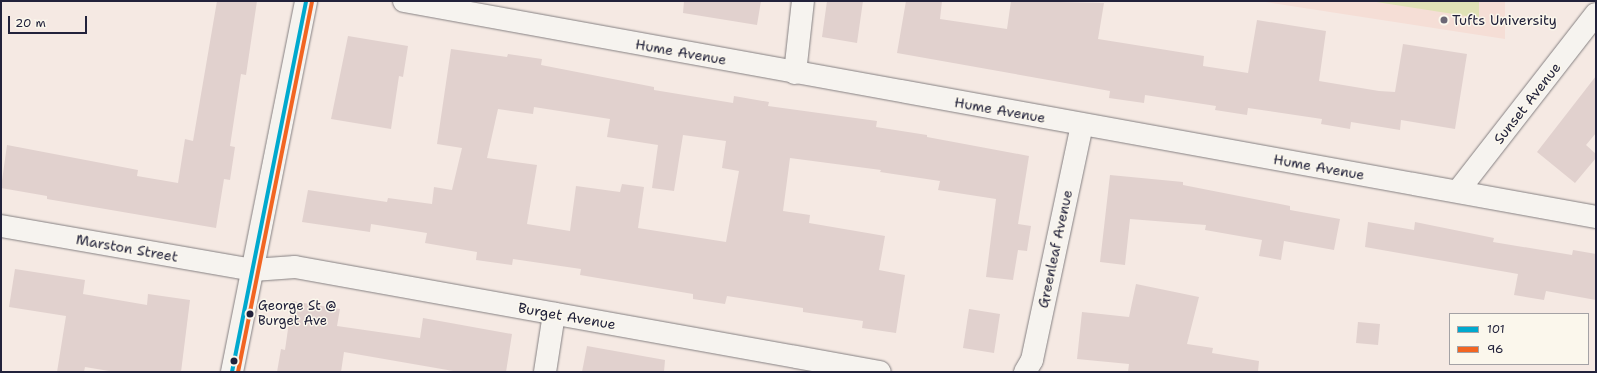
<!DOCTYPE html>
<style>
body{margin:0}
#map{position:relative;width:1597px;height:373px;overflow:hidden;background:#f5e9e3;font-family:"Shantell Sans",sans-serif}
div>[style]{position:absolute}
.built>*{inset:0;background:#f5ded6}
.green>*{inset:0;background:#e0e2b6}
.building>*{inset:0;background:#e1d1ce}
.roads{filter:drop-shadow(0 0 1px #858082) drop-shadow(0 0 1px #858082)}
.minor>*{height:22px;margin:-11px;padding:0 11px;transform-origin:11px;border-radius:11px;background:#f6f3ef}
.tertiary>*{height:22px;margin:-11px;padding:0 11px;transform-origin:11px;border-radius:11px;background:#f6f3ef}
.bus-1>*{height:4px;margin:-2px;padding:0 2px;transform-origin:2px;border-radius:2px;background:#00a9ce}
.bus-2>*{height:4px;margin:-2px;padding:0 2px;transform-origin:2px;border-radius:2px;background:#f26522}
.dots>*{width:11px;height:11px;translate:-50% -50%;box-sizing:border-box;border:2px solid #fbf7ec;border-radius:50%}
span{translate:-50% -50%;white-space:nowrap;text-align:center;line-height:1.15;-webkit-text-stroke:3px #fbf7ec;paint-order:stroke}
.bus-label{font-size:13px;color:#22223b}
.left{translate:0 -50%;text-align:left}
.poi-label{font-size:14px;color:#22223b}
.street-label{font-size:14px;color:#22223b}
.frame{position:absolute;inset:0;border:2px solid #22223b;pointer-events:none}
.legend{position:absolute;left:1449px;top:313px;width:140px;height:52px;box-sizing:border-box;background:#fbf7ec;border:1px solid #a4a2a5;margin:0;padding:5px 7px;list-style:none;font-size:12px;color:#22223b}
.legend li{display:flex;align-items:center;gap:8px;height:20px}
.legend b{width:20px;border:1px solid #a4a2a5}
.scale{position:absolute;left:8px;top:16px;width:79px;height:18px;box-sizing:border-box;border:2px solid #22223b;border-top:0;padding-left:5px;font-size:12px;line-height:14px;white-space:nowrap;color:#22223b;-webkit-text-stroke:3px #fbf7ec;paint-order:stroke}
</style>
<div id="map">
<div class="built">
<i style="clip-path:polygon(1259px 1px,1505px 1px,1505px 39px)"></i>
</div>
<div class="green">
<i style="clip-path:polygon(1370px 1px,1479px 1px,1479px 18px)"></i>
</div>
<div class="building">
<i style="clip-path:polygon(217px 1px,257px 1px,246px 75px,241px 74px,230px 146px,235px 147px,230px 180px,224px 179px,216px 228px,47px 199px,47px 196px,1px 188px,7px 145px,138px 170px,137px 176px,178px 183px,185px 139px,193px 141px)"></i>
<i style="clip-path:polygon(684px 1px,761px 1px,757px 25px,683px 13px)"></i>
<i style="clip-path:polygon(827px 1px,863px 1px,857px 43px,822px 37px)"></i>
<i style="clip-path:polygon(906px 1px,942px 1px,940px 19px,1007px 29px,1011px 1px,1104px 3px,1098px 39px,1204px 56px,1203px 66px,1248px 73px,1257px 20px,1326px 31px,1319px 81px,1379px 91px,1395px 92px,1403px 44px,1467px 54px,1455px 129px,1401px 120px,1400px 130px,1351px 122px,1350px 129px,1321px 124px,1322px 119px,1248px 108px,1247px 115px,1215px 110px,1216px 106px,1145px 95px,1144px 103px,1109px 98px,1110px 91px,897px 53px)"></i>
<i style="clip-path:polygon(348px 36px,408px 46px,403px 77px,399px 76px,391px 129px,331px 119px)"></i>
<i style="clip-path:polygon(evenodd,451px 49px,507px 57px,508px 54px,542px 59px,541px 65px,654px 87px,654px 90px,733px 103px,734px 96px,769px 102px,768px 106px,877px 121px,876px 127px,927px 135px,927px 137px,1029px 156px,1018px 224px,1031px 226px,1027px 251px,1018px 250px,1013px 280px,986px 277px,996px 199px,938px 190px,940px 181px,880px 172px,881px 170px,790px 158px,783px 211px,810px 215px,809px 223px,885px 236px,879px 270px,905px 275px,896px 333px,862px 328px,863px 321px,803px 312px,803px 308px,727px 296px,725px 304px,693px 299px,693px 294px,580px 275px,581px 269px,513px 259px,512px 265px,476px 260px,477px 252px,425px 243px,427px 233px,371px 224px,370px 232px,302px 222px,308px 190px,387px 202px,388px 198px,432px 204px,434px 187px,452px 190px,462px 148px,437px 144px,451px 49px,534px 107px,610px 119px,607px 137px,658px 145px,652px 188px,674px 191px,683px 135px,726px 141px,722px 168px,739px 171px,726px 242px,638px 228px,644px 187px,622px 184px,620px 192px,576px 186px,570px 231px,527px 224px,537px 165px,487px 158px,498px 109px,533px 114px,534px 107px)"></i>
<i style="clip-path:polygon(1596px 76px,1596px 133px,1586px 145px,1596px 154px,1596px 158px,1575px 183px,1537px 152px)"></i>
<i style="clip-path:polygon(1110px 175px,1183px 182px,1183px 185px,1290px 206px,1290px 210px,1340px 219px,1334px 250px,1284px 241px,1281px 260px,1259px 256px,1262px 240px,1205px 230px,1206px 225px,1130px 219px,1125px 265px,1100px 262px)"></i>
<i style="clip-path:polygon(1368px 222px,1414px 230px,1415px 222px,1494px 238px,1493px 242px,1572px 255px,1573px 250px,1596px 254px,1596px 300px,1546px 291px,1544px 300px,1514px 295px,1518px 274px,1365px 247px)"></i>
<i style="clip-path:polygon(15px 269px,85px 280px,83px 294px,147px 305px,148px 294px,190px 300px,181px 372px,115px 372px,85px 367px,84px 372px,57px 372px,66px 316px,9px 307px)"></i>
<i style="clip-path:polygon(1136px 284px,1199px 297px,1187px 344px,1213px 348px,1212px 353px,1259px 361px,1258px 372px,1128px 372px,1129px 364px,1077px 359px,1082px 312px,1129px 317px)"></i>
<i style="clip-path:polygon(292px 301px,340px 309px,337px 326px,420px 338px,423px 318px,512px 334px,506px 372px,459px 372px,344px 352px,341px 372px,277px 372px,281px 349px,285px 350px)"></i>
<i style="clip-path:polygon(969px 309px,1000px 314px,994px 353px,963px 348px)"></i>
<i style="clip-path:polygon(1358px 322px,1380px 324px,1378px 345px,1356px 343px)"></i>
<i style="clip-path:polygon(587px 346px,665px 360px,664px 372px,582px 372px)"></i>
</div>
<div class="roads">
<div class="minor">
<i style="left:404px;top:1px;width:1211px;rotate:10.27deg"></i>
<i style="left:795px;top:73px;width:72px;rotate:-83.7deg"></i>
<i style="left:1458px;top:191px;width:224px;rotate:-52.1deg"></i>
<i style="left:1px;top:226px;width:256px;rotate:9.9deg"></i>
<i style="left:253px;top:270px;width:42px;rotate:-4.1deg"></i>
<i style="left:295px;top:267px;width:594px;rotate:10.18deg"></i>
<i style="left:545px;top:372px;width:59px;rotate:-81.2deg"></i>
<i style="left:1025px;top:372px;width:14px;rotate:-60deg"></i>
<i style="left:1032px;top:360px;width:240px;rotate:-78deg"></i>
</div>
<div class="tertiary">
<i style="left:232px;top:372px;width:378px;rotate:-78.7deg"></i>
</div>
</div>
<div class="bus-1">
<i style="left:232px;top:372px;width:378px;rotate:-78.7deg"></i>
</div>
<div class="bus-2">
<i style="left:238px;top:372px;width:377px;rotate:-78.7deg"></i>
</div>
<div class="dots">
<i style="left:1444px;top:20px;background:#6c6876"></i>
<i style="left:250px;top:314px;background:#22223b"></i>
<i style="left:234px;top:361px;background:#22223b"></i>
</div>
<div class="bus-label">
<span class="left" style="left:258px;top:314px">George St @<br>Burget Ave</span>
</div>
<div class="poi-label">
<span class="left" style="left:1452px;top:20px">Tufts University</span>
</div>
<div class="street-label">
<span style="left:681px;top:52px;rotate:10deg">Hume Avenue</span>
<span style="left:1527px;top:103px;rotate:-52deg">Sunset Avenue</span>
<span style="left:1000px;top:110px;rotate:10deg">Hume Avenue</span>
<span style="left:1319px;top:167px;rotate:10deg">Hume Avenue</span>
<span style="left:127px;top:248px;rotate:10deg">Marston Street</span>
<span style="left:1055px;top:249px;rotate:-78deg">Greenleaf Avenue</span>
<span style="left:567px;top:316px;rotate:10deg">Burget Avenue</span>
</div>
<div class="frame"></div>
<ul class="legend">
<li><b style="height:5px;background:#00a9ce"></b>101</li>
<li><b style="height:5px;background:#f26522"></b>96</li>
</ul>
<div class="scale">20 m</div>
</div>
